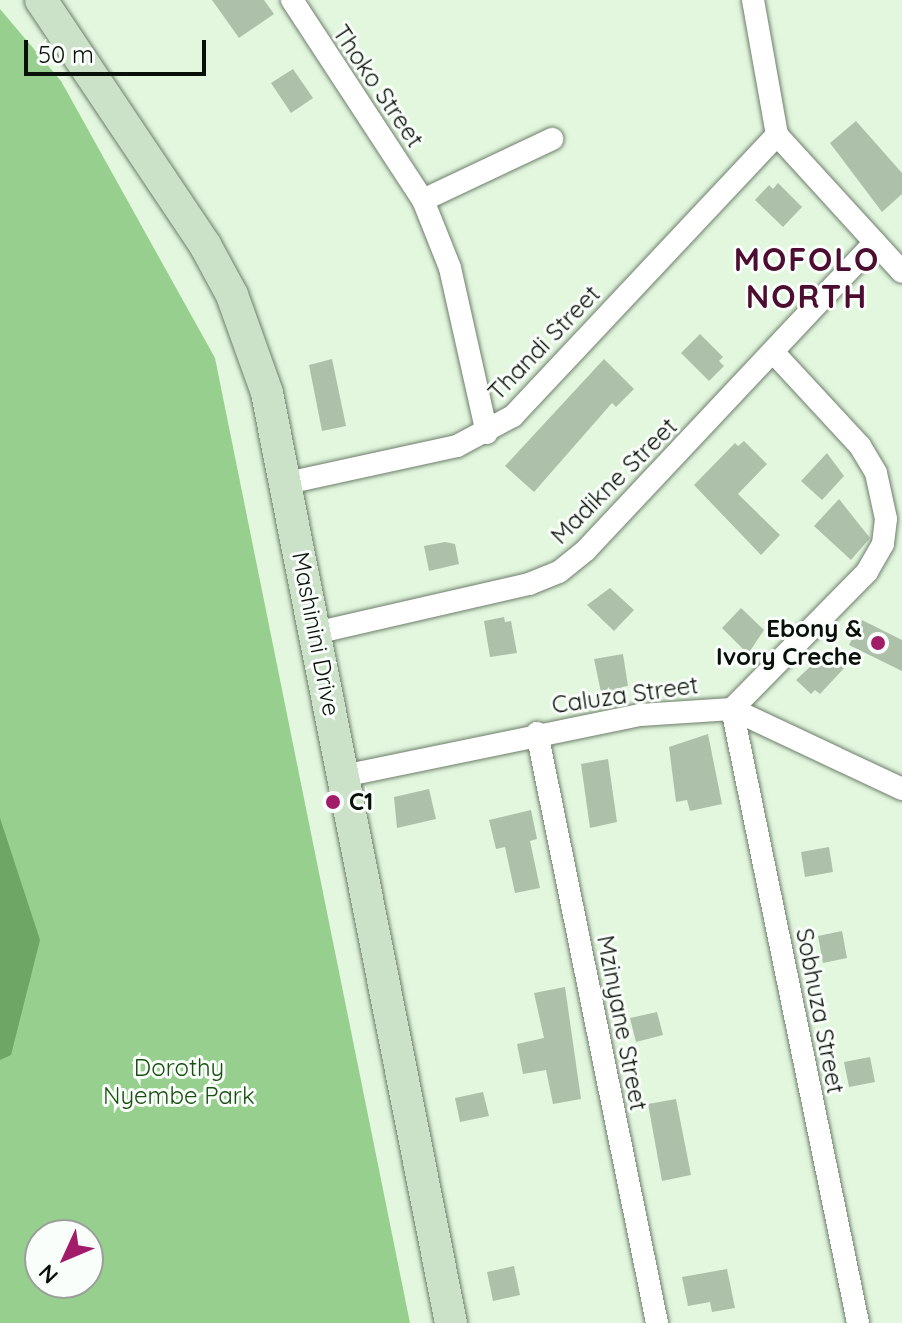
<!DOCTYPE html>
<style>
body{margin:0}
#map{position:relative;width:902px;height:1323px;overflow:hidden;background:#e3f7df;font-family:Quicksand,sans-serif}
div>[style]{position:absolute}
.green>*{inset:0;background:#97cf8e}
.water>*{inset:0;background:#6da665}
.building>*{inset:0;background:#adc0aa}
.roads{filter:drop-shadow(0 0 2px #6d7e6a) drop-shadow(0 0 2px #6d7e6a)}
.street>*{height:22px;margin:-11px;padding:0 11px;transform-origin:11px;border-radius:11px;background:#fff}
.secondary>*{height:32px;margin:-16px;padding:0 16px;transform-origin:16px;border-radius:16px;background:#cbe2c8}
.dots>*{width:22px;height:22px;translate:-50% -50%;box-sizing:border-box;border:4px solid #fafefa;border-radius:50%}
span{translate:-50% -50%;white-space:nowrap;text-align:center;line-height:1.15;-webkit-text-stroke:6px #fafefa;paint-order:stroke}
.street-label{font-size:24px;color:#091009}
.poi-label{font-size:24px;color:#091009;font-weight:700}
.right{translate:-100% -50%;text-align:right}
.left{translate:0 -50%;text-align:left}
.park-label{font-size:24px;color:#18510f}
.district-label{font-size:32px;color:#4c0d30;font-weight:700;letter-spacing:2px}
.north{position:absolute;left:24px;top:1219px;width:80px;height:80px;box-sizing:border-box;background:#fafefa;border:2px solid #9a9f9a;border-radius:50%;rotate:226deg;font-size:22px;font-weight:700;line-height:32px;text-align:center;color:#091009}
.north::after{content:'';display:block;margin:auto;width:28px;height:36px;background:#a21c6a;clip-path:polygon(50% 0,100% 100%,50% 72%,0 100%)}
.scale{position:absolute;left:24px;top:40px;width:182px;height:36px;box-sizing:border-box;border:4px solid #091009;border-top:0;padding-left:10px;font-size:24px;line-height:28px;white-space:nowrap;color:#091009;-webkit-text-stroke:6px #fafefa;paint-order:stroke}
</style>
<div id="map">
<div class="green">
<i style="clip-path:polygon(evenodd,0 9px,61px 81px,215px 358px,410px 1323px,0 1323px,0 9px,40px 1235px,88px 1235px,88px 1283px,40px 1283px,40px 1235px)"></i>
</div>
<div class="water">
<i style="clip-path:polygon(0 818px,40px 940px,11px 1055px,0 1060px)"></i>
</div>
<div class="building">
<i style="clip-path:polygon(212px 0,264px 0,274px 14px,239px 38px)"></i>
<i style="clip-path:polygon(293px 69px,313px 98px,291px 113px,271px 83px)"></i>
<i style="clip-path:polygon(856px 121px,902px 173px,902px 194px,882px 212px,830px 143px)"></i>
<i style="clip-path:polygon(778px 183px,802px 207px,783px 227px,755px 200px,769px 185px,773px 189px)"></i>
<i style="clip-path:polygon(700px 334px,723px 357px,719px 361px,724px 366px,709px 381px,681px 353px)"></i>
<i style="clip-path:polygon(332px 359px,346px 426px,322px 431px,309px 365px)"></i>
<i style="clip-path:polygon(604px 359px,634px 389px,616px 407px,612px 403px,534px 492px,505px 466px)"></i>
<i style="clip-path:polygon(744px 441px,767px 464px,738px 494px,780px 535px,761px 555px,694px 485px,735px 443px,738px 446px)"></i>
<i style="clip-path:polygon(827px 453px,844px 476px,822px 500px,801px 481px)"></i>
<i style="clip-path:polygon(839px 499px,870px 538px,851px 560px,814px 526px)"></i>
<i style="clip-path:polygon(445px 542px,455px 544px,459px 564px,429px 571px,424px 546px)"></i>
<i style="clip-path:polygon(610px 588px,634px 610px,614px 631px,587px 605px)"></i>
<i style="clip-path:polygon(741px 608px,764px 630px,748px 654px,722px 628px)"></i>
<i style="clip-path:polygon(504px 617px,505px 622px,511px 621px,517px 653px,490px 657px,484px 621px)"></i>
<i style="clip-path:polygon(862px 620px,902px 640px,902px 671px,849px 645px)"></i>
<i style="clip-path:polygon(829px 649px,847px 665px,820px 694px,815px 690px,811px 694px,796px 680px)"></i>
<i style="clip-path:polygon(623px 654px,628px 686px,622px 687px,623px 693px,602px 697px,594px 659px)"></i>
<i style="clip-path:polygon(708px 734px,722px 804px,690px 811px,687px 800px,676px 802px,669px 747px)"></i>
<i style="clip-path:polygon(608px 759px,617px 822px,590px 828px,581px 764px)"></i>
<i style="clip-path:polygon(429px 789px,436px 819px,397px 828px,394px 797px)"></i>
<i style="clip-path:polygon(531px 810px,537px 839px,530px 841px,540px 888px,515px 893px,505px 847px,496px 849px,489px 820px)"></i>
<i style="clip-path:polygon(829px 847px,833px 872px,805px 877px,801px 852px)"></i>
<i style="clip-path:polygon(842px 931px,847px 958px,823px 963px,818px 936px)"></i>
<i style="clip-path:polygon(565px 987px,581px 1099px,553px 1104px,546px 1070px,523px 1074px,517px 1044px,544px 1038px,534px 993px)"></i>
<i style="clip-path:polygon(657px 1012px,663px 1035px,636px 1042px,630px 1018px)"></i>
<i style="clip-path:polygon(870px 1057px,875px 1082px,849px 1087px,844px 1062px)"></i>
<i style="clip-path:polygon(483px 1092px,489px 1116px,460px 1122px,455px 1098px)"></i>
<i style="clip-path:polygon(676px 1099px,691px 1175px,662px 1181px,648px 1104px)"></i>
<i style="clip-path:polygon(514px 1266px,520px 1295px,493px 1301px,487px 1272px)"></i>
<i style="clip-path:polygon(727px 1269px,735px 1308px,712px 1312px,710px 1302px,688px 1306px,682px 1277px)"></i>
</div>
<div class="roads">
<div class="street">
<i style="left:292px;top:0;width:239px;rotate:56.8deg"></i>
<i style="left:423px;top:200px;width:73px;rotate:68.3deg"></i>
<i style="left:450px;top:268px;width:169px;rotate:77.4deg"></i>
<i style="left:753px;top:0;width:137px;rotate:79.9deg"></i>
<i style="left:777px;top:135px;width:185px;rotate:47.6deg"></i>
<i style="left:423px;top:200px;width:143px;rotate:-25.3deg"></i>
<i style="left:774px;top:353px;width:127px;rotate:47.2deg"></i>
<i style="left:860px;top:446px;width:31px;rotate:59deg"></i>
<i style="left:876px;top:473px;width:47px;rotate:77.7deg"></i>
<i style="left:886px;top:519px;width:25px;rotate:97deg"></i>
<i style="left:883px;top:544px;width:32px;rotate:120deg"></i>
<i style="left:867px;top:572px;width:192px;rotate:134.6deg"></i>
<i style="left:732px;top:709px;width:627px;rotate:78.4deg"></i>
<i style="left:287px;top:483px;width:174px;rotate:-12.3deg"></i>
<i style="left:457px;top:446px;width:64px;rotate:-28.2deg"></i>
<i style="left:513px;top:416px;width:386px;rotate:-46.8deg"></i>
<i style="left:315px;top:633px;width:220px;rotate:-12.9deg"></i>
<i style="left:529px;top:584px;width:32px;rotate:-22deg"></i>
<i style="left:559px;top:572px;width:35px;rotate:-39deg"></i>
<i style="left:586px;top:550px;width:422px;rotate:-46.8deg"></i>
<i style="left:537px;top:733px;width:602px;rotate:78.5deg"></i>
<i style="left:343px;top:776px;width:303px;rotate:-11.6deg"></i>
<i style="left:640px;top:715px;width:92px;rotate:-3.7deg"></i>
<i style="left:732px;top:709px;width:188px;rotate:25.2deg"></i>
</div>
<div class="secondary">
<i style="left:41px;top:0;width:295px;rotate:56.2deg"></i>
<i style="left:205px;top:245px;width:57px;rotate:61.6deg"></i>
<i style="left:232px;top:295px;width:104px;rotate:70.3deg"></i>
<i style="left:267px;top:393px;width:948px;rotate:78.81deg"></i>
</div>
</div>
<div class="dots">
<i style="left:878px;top:643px;background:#a21c6a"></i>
<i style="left:333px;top:802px;background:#a21c6a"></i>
</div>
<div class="street-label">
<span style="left:378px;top:86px;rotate:56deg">Thoko Street</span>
<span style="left:544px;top:343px;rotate:-46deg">Thandi Street</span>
<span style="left:614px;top:481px;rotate:-45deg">Madikne Street</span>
<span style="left:316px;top:634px;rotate:79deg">Mashinini Drive</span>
<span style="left:625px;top:695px;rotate:-8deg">Caluza Street</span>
<span style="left:820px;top:1011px;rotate:79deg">Sobhuza Street</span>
<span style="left:622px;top:1023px;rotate:79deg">Mzinyane Street</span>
</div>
<div class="poi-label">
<span class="right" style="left:862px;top:643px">Ebony &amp;<br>Ivory Creche</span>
<span class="left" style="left:349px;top:802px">C1</span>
</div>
<div class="park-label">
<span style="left:179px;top:1082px">Dorothy<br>Nyembe Park</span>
</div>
<div class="district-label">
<span style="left:807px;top:278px">MOFOLO<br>NORTH</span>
</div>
<div class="north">N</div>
<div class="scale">50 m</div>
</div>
